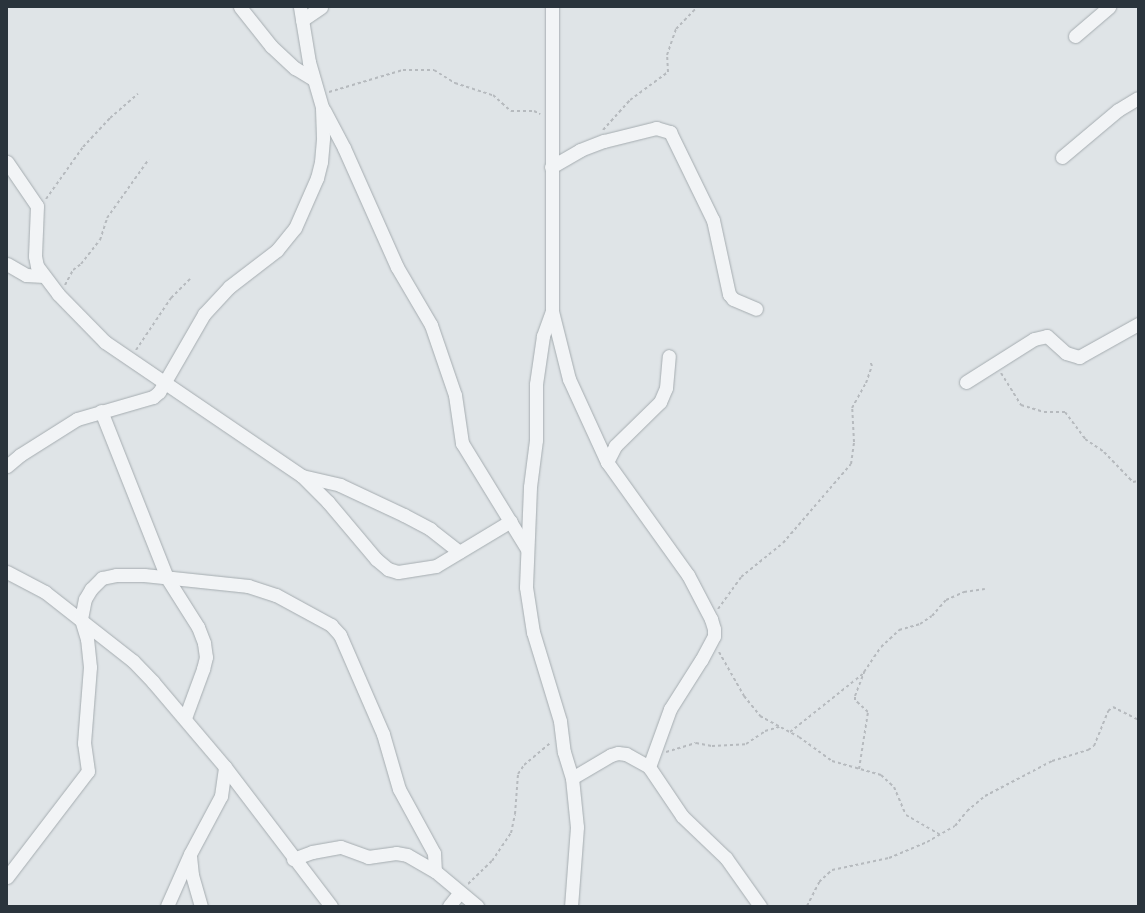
<!DOCTYPE html>
<style>
body{margin:0}
#map{position:relative;width:1145px;height:913px;overflow:hidden;background:#dfe4e7;font-family:"Roboto Condensed",sans-serif}
div>[style]{position:absolute}
.path>*{height:2px;margin-top:-1px;transform-origin:0;background:repeating-linear-gradient(90deg,#b6babe 0 3px,transparent 0 6px)}
.roads{filter:drop-shadow(0 0 1px #a5acb0) drop-shadow(0 0 1px #a5acb0)}
.minor>*{height:13px;margin:-6.5px;padding:0 6.5px;transform-origin:6.5px;border-radius:6.5px;background:#f2f4f6}
span{translate:-50% -50%;white-space:nowrap;text-align:center;line-height:1.15;-webkit-text-stroke:3px #eff2f5;paint-order:stroke}
.frame{position:absolute;inset:0;border:8px solid #2a343c;pointer-events:none}
</style>
<div id="map">
<div class="path">
<i style="left:329px;top:92px;width:77px;rotate:-16.6deg"></i>
<i style="left:403px;top:70px;width:31px"></i>
<i style="left:434px;top:70px;width:25px;rotate:32deg"></i>
<i style="left:455px;top:83px;width:40px;rotate:18deg"></i>
<i style="left:493px;top:95px;width:24px;rotate:42deg"></i>
<i style="left:511px;top:111px;width:23px"></i>
<i style="left:534px;top:111px;width:7px;rotate:27deg"></i>
<i style="left:603px;top:130px;width:40px;rotate:-48deg"></i>
<i style="left:630px;top:100px;width:47px;rotate:-36.4deg"></i>
<i style="left:668px;top:72px;width:17px;rotate:-93deg"></i>
<i style="left:667px;top:55px;width:28px;rotate:-71deg"></i>
<i style="left:676px;top:29px;width:30px;rotate:-46deg"></i>
<i style="left:46px;top:199px;width:64px;rotate:-54.6deg"></i>
<i style="left:83px;top:147px;width:40px;rotate:-47deg"></i>
<i style="left:110px;top:118px;width:37px;rotate:-41deg"></i>
<i style="left:65px;top:285px;width:17px;rotate:-62deg"></i>
<i style="left:73px;top:270px;width:10px;rotate:-37deg"></i>
<i style="left:81px;top:264px;width:31px;rotate:-52deg"></i>
<i style="left:100px;top:240px;width:23px;rotate:-72deg"></i>
<i style="left:107px;top:218px;width:72px;rotate:-54.6deg"></i>
<i style="left:136px;top:350px;width:63px;rotate:-56.1deg"></i>
<i style="left:171px;top:298px;width:27px;rotate:-45deg"></i>
<i style="left:1001px;top:373px;width:38px;rotate:58deg"></i>
<i style="left:1021px;top:405px;width:24px;rotate:17deg"></i>
<i style="left:1044px;top:412px;width:21px"></i>
<i style="left:1065px;top:412px;width:34px;rotate:53deg"></i>
<i style="left:1085px;top:439px;width:23px;rotate:34deg"></i>
<i style="left:1104px;top:452px;width:42px;rotate:46deg"></i>
<i style="left:1133px;top:482px;width:5px;rotate:-11deg"></i>
<i style="left:718px;top:609px;width:39px;rotate:-54deg"></i>
<i style="left:741px;top:577px;width:54px;rotate:-39deg"></i>
<i style="left:783px;top:543px;width:104px;rotate:-49.3deg"></i>
<i style="left:851px;top:464px;width:22px;rotate:-82deg"></i>
<i style="left:854px;top:442px;width:34px;rotate:-93deg"></i>
<i style="left:852px;top:408px;width:29px;rotate:-61deg"></i>
<i style="left:866px;top:383px;width:18px;rotate:-71deg"></i>
<i style="left:872px;top:366px;width:5px;rotate:-112deg"></i>
<i style="left:719px;top:652px;width:51px;rotate:60.4deg"></i>
<i style="left:744px;top:696px;width:26px;rotate:51deg"></i>
<i style="left:760px;top:716px;width:44px;rotate:28.3deg"></i>
<i style="left:799px;top:737px;width:41px;rotate:36deg"></i>
<i style="left:832px;top:761px;width:51px;rotate:15.9deg"></i>
<i style="left:881px;top:775px;width:18px;rotate:43deg"></i>
<i style="left:894px;top:787px;width:30px;rotate:67deg"></i>
<i style="left:906px;top:815px;width:39px;rotate:30deg"></i>
<i style="left:790px;top:732px;width:95px;rotate:-38.6deg"></i>
<i style="left:666px;top:752px;width:31px;rotate:-17deg"></i>
<i style="left:696px;top:743px;width:16px;rotate:11deg"></i>
<i style="left:712px;top:746px;width:34px;rotate:-3deg"></i>
<i style="left:746px;top:744px;width:23px;rotate:-34deg"></i>
<i style="left:765px;top:731px;width:15px;rotate:-16deg"></i>
<i style="left:859px;top:769px;width:58px;rotate:-81deg"></i>
<i style="left:868px;top:712px;width:18px;rotate:-137deg"></i>
<i style="left:855px;top:700px;width:4px;rotate:-90deg"></i>
<i style="left:855px;top:696px;width:26px;rotate:-69deg"></i>
<i style="left:864px;top:672px;width:30px;rotate:-56deg"></i>
<i style="left:881px;top:647px;width:25px;rotate:-43deg"></i>
<i style="left:899px;top:630px;width:22px;rotate:-16deg"></i>
<i style="left:920px;top:624px;width:14px;rotate:-34deg"></i>
<i style="left:932px;top:616px;width:21px;rotate:-49deg"></i>
<i style="left:946px;top:600px;width:20px;rotate:-24deg"></i>
<i style="left:964px;top:592px;width:21px;rotate:-8deg"></i>
<i style="left:468px;top:884px;width:33px;rotate:-44deg"></i>
<i style="left:492px;top:861px;width:34px;rotate:-56deg"></i>
<i style="left:511px;top:833px;width:19px;rotate:-78deg"></i>
<i style="left:515px;top:814px;width:40px;rotate:-85.7deg"></i>
<i style="left:518px;top:774px;width:11px;rotate:-56deg"></i>
<i style="left:524px;top:765px;width:35px;rotate:-40deg"></i>
<i style="left:807px;top:906px;width:27px;rotate:-63deg"></i>
<i style="left:819px;top:882px;width:18px;rotate:-43deg"></i>
<i style="left:832px;top:870px;width:58px;rotate:-11.9deg"></i>
<i style="left:889px;top:858px;width:41px;rotate:-22.8deg"></i>
<i style="left:927px;top:842px;width:32px;rotate:-30deg"></i>
<i style="left:955px;top:826px;width:19px;rotate:-51deg"></i>
<i style="left:967px;top:811px;width:23px;rotate:-40deg"></i>
<i style="left:985px;top:796px;width:76px;rotate:-27.6deg"></i>
<i style="left:1052px;top:761px;width:38px;rotate:-17deg"></i>
<i style="left:1088px;top:750px;width:7px;rotate:-34deg"></i>
<i style="left:1094px;top:746px;width:38px;rotate:-68deg"></i>
<i style="left:1108px;top:711px;width:6px;rotate:-39deg"></i>
<i style="left:1113px;top:707px;width:28px;rotate:27deg"></i>
</div>
<div class="roads">
<div class="minor">
<i style="left:240px;top:7px;width:50px;rotate:51.5deg"></i>
<i style="left:271px;top:46px;width:33px;rotate:43deg"></i>
<i style="left:295px;top:68px;width:21px;rotate:31deg"></i>
<i style="left:552px;top:7px;width:304px;rotate:90deg"></i>
<i style="left:552px;top:311px;width:70px;rotate:76deg"></i>
<i style="left:569px;top:379px;width:91px;rotate:65.4deg"></i>
<i style="left:607px;top:462px;width:139px;rotate:54.4deg"></i>
<i style="left:688px;top:575px;width:50px;rotate:62.4deg"></i>
<i style="left:711px;top:619px;width:10px;rotate:73deg"></i>
<i style="left:714px;top:629px;width:7px;rotate:90deg"></i>
<i style="left:714px;top:636px;width:27px;rotate:118deg"></i>
<i style="left:701px;top:660px;width:58px;rotate:122.3deg"></i>
<i style="left:670px;top:709px;width:62px;rotate:109.9deg"></i>
<i style="left:649px;top:767px;width:59px;rotate:56deg"></i>
<i style="left:682px;top:816px;width:61px;rotate:43.7deg"></i>
<i style="left:726px;top:858px;width:59px;rotate:54.7deg"></i>
<i style="left:302px;top:20px;width:23px;rotate:-34deg"></i>
<i style="left:1075px;top:36px;width:45px;rotate:-40.5deg"></i>
<i style="left:324px;top:110px;width:43px;rotate:62.2deg"></i>
<i style="left:344px;top:148px;width:130px;rotate:66deg"></i>
<i style="left:397px;top:267px;width:67px;rotate:59.6deg"></i>
<i style="left:431px;top:325px;width:74px;rotate:71.1deg"></i>
<i style="left:455px;top:395px;width:49px;rotate:81.7deg"></i>
<i style="left:462px;top:443px;width:124px;rotate:58.5deg"></i>
<i style="left:1062px;top:157px;width:73px;rotate:-40deg"></i>
<i style="left:1118px;top:110px;width:23px;rotate:-31deg"></i>
<i style="left:7px;top:162px;width:53px;rotate:55.7deg"></i>
<i style="left:37px;top:206px;width:50px;rotate:92.3deg"></i>
<i style="left:35px;top:256px;width:10px;rotate:79deg"></i>
<i style="left:37px;top:266px;width:35px;rotate:53deg"></i>
<i style="left:58px;top:294px;width:67px;rotate:45.6deg"></i>
<i style="left:105px;top:342px;width:238px;rotate:34.2deg"></i>
<i style="left:302px;top:476px;width:39px;rotate:13deg"></i>
<i style="left:340px;top:485px;width:71px;rotate:25.1deg"></i>
<i style="left:404px;top:515px;width:30px;rotate:28deg"></i>
<i style="left:430px;top:529px;width:37px;rotate:38deg"></i>
<i style="left:551px;top:167px;width:34px;rotate:-30deg"></i>
<i style="left:580px;top:150px;width:26px;rotate:-21deg"></i>
<i style="left:604px;top:141px;width:54px;rotate:-14deg"></i>
<i style="left:656px;top:128px;width:15px;rotate:16deg"></i>
<i style="left:670px;top:132px;width:98px;rotate:64deg"></i>
<i style="left:713px;top:220px;width:76px;rotate:77.8deg"></i>
<i style="left:729px;top:294px;width:6px;rotate:51deg"></i>
<i style="left:733px;top:299px;width:25px;rotate:23deg"></i>
<i style="left:7px;top:264px;width:22px;rotate:30deg"></i>
<i style="left:26px;top:275px;width:18px;rotate:3deg"></i>
<i style="left:552px;top:311px;width:27px;rotate:110deg"></i>
<i style="left:543px;top:336px;width:49px;rotate:98.3deg"></i>
<i style="left:536px;top:384px;width:56px;rotate:90deg"></i>
<i style="left:536px;top:440px;width:47px;rotate:97.3deg"></i>
<i style="left:530px;top:487px;width:100px;rotate:92.3deg"></i>
<i style="left:526px;top:587px;width:46px;rotate:81.2deg"></i>
<i style="left:533px;top:632px;width:93px;rotate:73.1deg"></i>
<i style="left:560px;top:721px;width:31px;rotate:83deg"></i>
<i style="left:564px;top:752px;width:27px;rotate:73deg"></i>
<i style="left:572px;top:778px;width:49px;rotate:84.2deg"></i>
<i style="left:577px;top:827px;width:79px;rotate:94.3deg"></i>
<i style="left:966px;top:382px;width:80px;rotate:-32.3deg"></i>
<i style="left:1034px;top:339px;width:13px;rotate:-13deg"></i>
<i style="left:1047px;top:336px;width:25px;rotate:42deg"></i>
<i style="left:1066px;top:353px;width:14px;rotate:17deg"></i>
<i style="left:1079px;top:357px;width:68px;rotate:-29.2deg"></i>
<i style="left:101px;top:411px;width:180px;rotate:68.4deg"></i>
<i style="left:167px;top:578px;width:58px;rotate:57.7deg"></i>
<i style="left:198px;top:627px;width:17px;rotate:69deg"></i>
<i style="left:204px;top:643px;width:14px;rotate:82deg"></i>
<i style="left:206px;top:657px;width:12px;rotate:104deg"></i>
<i style="left:203px;top:669px;width:52px;rotate:110.2deg"></i>
<i style="left:607px;top:462px;width:18px;rotate:-63deg"></i>
<i style="left:615px;top:446px;width:63px;rotate:-44.4deg"></i>
<i style="left:660px;top:402px;width:15px;rotate:-67deg"></i>
<i style="left:666px;top:388px;width:32px;rotate:-85deg"></i>
<i style="left:7px;top:466px;width:17px;rotate:-40deg"></i>
<i style="left:20px;top:455px;width:67px;rotate:-32.3deg"></i>
<i style="left:77px;top:419px;width:79px;rotate:-16.1deg"></i>
<i style="left:153px;top:397px;width:8px;rotate:-40deg"></i>
<i style="left:159px;top:392px;width:90px;rotate:-60deg"></i>
<i style="left:204px;top:314px;width:37px;rotate:-47deg"></i>
<i style="left:229px;top:287px;width:61px;rotate:-37.6deg"></i>
<i style="left:277px;top:250px;width:28px;rotate:-51deg"></i>
<i style="left:295px;top:228px;width:55px;rotate:-66.3deg"></i>
<i style="left:317px;top:178px;width:16px;rotate:-76deg"></i>
<i style="left:321px;top:162px;width:25px;rotate:-85deg"></i>
<i style="left:323px;top:137px;width:30px;rotate:-92deg"></i>
<i style="left:322px;top:107px;width:47px;rotate:-106.1deg"></i>
<i style="left:309px;top:62px;width:56px;rotate:-99.3deg"></i>
<i style="left:302px;top:476px;width:37px;rotate:45deg"></i>
<i style="left:328px;top:502px;width:75px;rotate:49.9deg"></i>
<i style="left:376px;top:559px;width:16px;rotate:40deg"></i>
<i style="left:388px;top:569px;width:10px;rotate:17deg"></i>
<i style="left:398px;top:572px;width:38px;rotate:-9deg"></i>
<i style="left:436px;top:566px;width:87px;rotate:-31deg"></i>
<i style="left:7px;top:572px;width:43px;rotate:27.8deg"></i>
<i style="left:45px;top:592px;width:112px;rotate:38.1deg"></i>
<i style="left:133px;top:661px;width:29px;rotate:46deg"></i>
<i style="left:153px;top:682px;width:111px;rotate:49.7deg"></i>
<i style="left:225px;top:767px;width:175px;rotate:52.7deg"></i>
<i style="left:572px;top:778px;width:45px;rotate:-30.5deg"></i>
<i style="left:611px;top:755px;width:7px;rotate:-16deg"></i>
<i style="left:618px;top:753px;width:8px;rotate:7deg"></i>
<i style="left:626px;top:754px;width:26px;rotate:29deg"></i>
<i style="left:190px;top:856px;width:19px;rotate:84deg"></i>
<i style="left:192px;top:875px;width:32px;rotate:74deg"></i>
<i style="left:293px;top:859px;width:20px;rotate:-20deg"></i>
<i style="left:312px;top:852px;width:29px;rotate:-10deg"></i>
<i style="left:341px;top:847px;width:29px;rotate:20deg"></i>
<i style="left:368px;top:857px;width:28px;rotate:-8deg"></i>
<i style="left:396px;top:853px;width:11px;rotate:10deg"></i>
<i style="left:407px;top:855px;width:32px;rotate:30deg"></i>
<i style="left:435px;top:871px;width:55px;rotate:39.8deg"></i>
<i style="left:7px;top:877px;width:133px;rotate:-52.6deg"></i>
<i style="left:88px;top:771px;width:28px;rotate:-98deg"></i>
<i style="left:84px;top:743px;width:76px;rotate:-85.5deg"></i>
<i style="left:90px;top:667px;width:28px;rotate:-96deg"></i>
<i style="left:87px;top:639px;width:21px;rotate:-107deg"></i>
<i style="left:81px;top:619px;width:20px;rotate:-79deg"></i>
<i style="left:85px;top:599px;width:12px;rotate:-59deg"></i>
<i style="left:91px;top:589px;width:16px;rotate:-45deg"></i>
<i style="left:102px;top:578px;width:14px;rotate:-12deg"></i>
<i style="left:116px;top:575px;width:28px"></i>
<i style="left:144px;top:575px;width:105px;rotate:6deg"></i>
<i style="left:248px;top:586px;width:29px;rotate:18deg"></i>
<i style="left:276px;top:595px;width:63px;rotate:28.6deg"></i>
<i style="left:331px;top:625px;width:13px;rotate:48deg"></i>
<i style="left:340px;top:635px;width:108px;rotate:66.5deg"></i>
<i style="left:383px;top:734px;width:57px;rotate:73.8deg"></i>
<i style="left:399px;top:789px;width:73px;rotate:61.3deg"></i>
<i style="left:434px;top:853px;width:18px;rotate:87deg"></i>
<i style="left:167px;top:906px;width:57px;rotate:-66.1deg"></i>
<i style="left:190px;top:854px;width:66px;rotate:-61.9deg"></i>
<i style="left:221px;top:796px;width:29px;rotate:-82deg"></i>
<i style="left:449px;top:906px;width:16px;rotate:-52deg"></i>
</div>
</div>
<div class="frame"></div>
</div>
